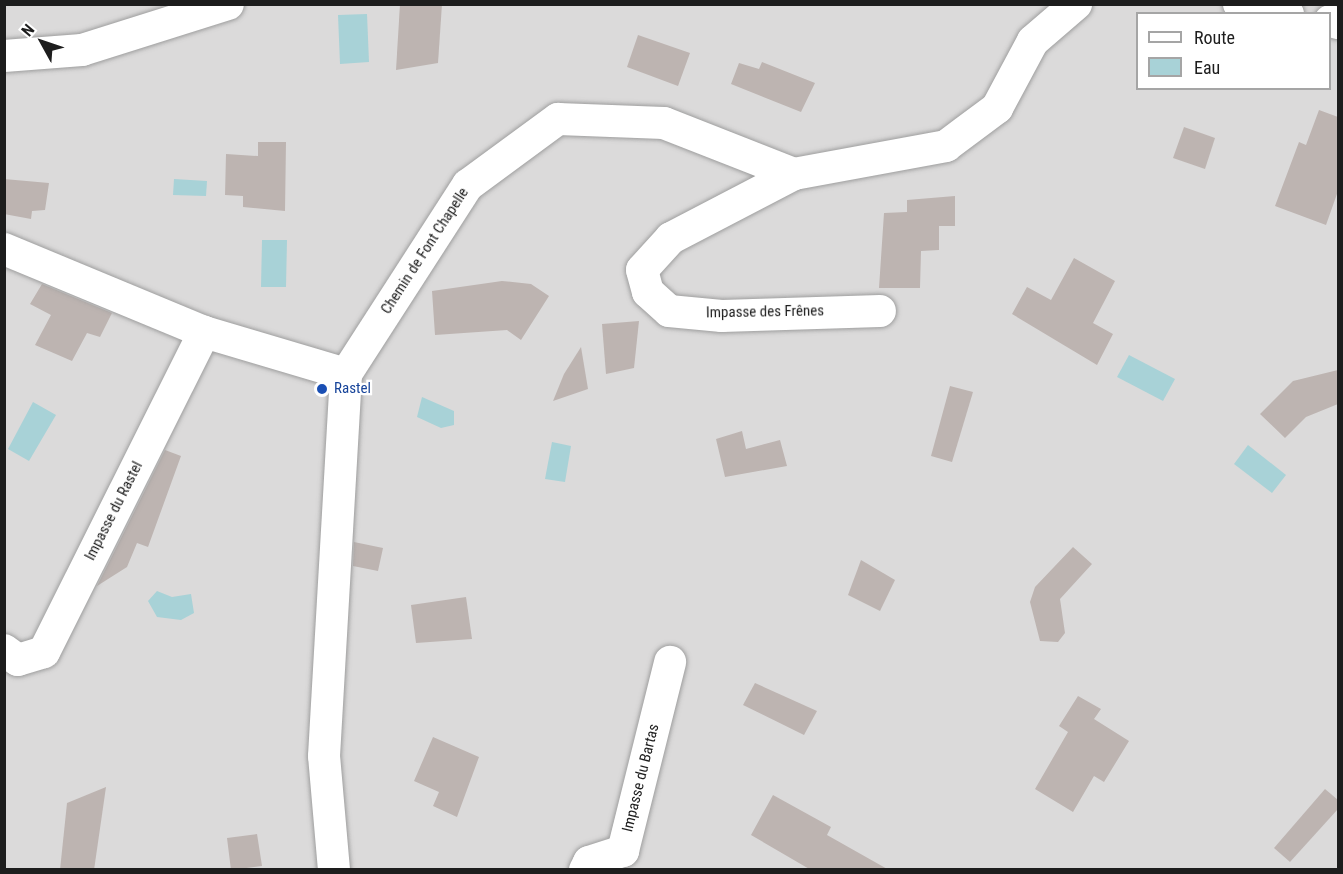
<!DOCTYPE html>
<meta charset="utf-8">
<style>
body{margin:0}
#map{position:relative;width:1343px;height:874px;overflow:hidden;background:#ede9e4;font-family:"Roboto Condensed",sans-serif}
div>[style]{position:absolute}
.residential>*{inset:0;background:#dbdada}
.water>*{inset:0;background:#a8d2d7}
.building>*{inset:0;background:#bdb4b1}
.roads{filter:drop-shadow(0 0 2px #9e9e9e) drop-shadow(0 0 2px #9e9e9e)}
.minor>*{height:32px;margin:-16px;padding:0 16px;transform-origin:16px;border-radius:16px;background:#fff}
.dots>*{width:16px;height:16px;translate:-50% -50%;box-sizing:border-box;border:3px solid #fff;border-radius:50%}
span{translate:-50% -50%;white-space:nowrap;text-align:center;line-height:1.15;-webkit-text-stroke:4.5px #fff;paint-order:stroke}
.street-label{font-size:15px;color:#1d1d1d}
.transit-label{font-size:15px;color:#164399}
.left{translate:0 -50%;text-align:left}
.frame{position:absolute;inset:0;border:6px solid #1d1d1d;pointer-events:none}
.legend{position:absolute;left:1136px;top:12px;width:195px;height:78px;box-sizing:border-box;background:#fff;border:2px solid #a5a5a5;margin:0;padding:8px 10px;list-style:none;font-size:18px;color:#1d1d1d}
.legend li{display:flex;align-items:center;gap:12px;height:30px}
.legend b{width:30px;border:2px solid #a5a5a5}
.north{position:absolute;left:12px;top:12px;width:60px;height:60px;-webkit-text-stroke:4px #fff;paint-order:stroke;rotate:310deg;font-size:16px;font-weight:700;line-height:24px;text-align:center;color:#1d1d1d}
.north::after{content:'';display:block;margin:auto;width:21px;height:27px;background:#1d1d1d;clip-path:polygon(50% 0,100% 100%,50% 72%,0 100%)}
</style>
<div id="map">
<div class="residential">
<i style="clip-path:polygon(evenodd,5px 5px,1338px 5px,1338px 869px,5px 869px,5px 5px,1138px 14px,1330px 14px,1330px 88px,1138px 88px,1138px 14px)"></i>
</div>
<div class="water">
<i style="clip-path:polygon(367px 14px,369px 62px,340px 64px,338px 15px)"></i>
<i style="clip-path:polygon(174px 179px,207px 181px,206px 196px,173px 195px)"></i>
<i style="clip-path:polygon(262px 240px,287px 240px,286px 287px,261px 287px)"></i>
<i style="clip-path:polygon(1129px 355px,1175px 379px,1163px 401px,1117px 377px)"></i>
<i style="clip-path:polygon(422px 397px,454px 411px,454px 425px,441px 428px,417px 417px)"></i>
<i style="clip-path:polygon(33px 402px,56px 415px,29px 461px,8px 449px)"></i>
<i style="clip-path:polygon(552px 442px,571px 446px,565px 482px,545px 479px)"></i>
<i style="clip-path:polygon(1248px 445px,1286px 475px,1272px 493px,1234px 464px)"></i>
<i style="clip-path:polygon(157px 591px,172px 597px,191px 594px,194px 613px,181px 620px,157px 617px,148px 601px)"></i>
</div>
<div class="building">
<i style="clip-path:polygon(400px 4px,442px 4px,438px 63px,396px 70px)"></i>
<i style="clip-path:polygon(638px 35px,690px 53px,678px 86px,627px 67px)"></i>
<i style="clip-path:polygon(762px 62px,815px 83px,801px 112px,731px 84px,739px 63px,759px 69px)"></i>
<i style="clip-path:polygon(1319px 110px,1338px 117px,1338px 191px,1326px 225px,1275px 206px,1299px 142px,1306px 145px)"></i>
<i style="clip-path:polygon(1184px 127px,1215px 138px,1205px 169px,1173px 158px)"></i>
<i style="clip-path:polygon(258px 142px,286px 142px,285px 211px,243px 207px,243px 196px,225px 195px,226px 154px,258px 156px)"></i>
<i style="clip-path:polygon(4px 179px,49px 183px,45px 210px,32px 211px,31px 219px,4px 214px)"></i>
<i style="clip-path:polygon(955px 196px,955px 226px,939px 226px,939px 250px,921px 251px,920px 288px,879px 288px,884px 213px,907px 212px,907px 200px)"></i>
<i style="clip-path:polygon(1074px 258px,1115px 281px,1093px 323px,1113px 334px,1097px 365px,1012px 314px,1027px 287px,1051px 300px)"></i>
<i style="clip-path:polygon(502px 281px,531px 284px,549px 296px,521px 340px,507px 330px,435px 335px,432px 291px)"></i>
<i style="clip-path:polygon(42px 284px,112px 313px,100px 337px,87px 333px,72px 361px,35px 345px,51px 315px,30px 304px)"></i>
<i style="clip-path:polygon(639px 321px,634px 368px,606px 374px,602px 324px)"></i>
<i style="clip-path:polygon(581px 347px,588px 389px,553px 401px,564px 374px)"></i>
<i style="clip-path:polygon(1338px 370px,1338px 404px,1306px 417px,1285px 438px,1260px 414px,1293px 381px)"></i>
<i style="clip-path:polygon(950px 386px,973px 392px,952px 462px,931px 456px)"></i>
<i style="clip-path:polygon(742px 431px,746px 449px,780px 440px,787px 466px,725px 477px,716px 439px)"></i>
<i style="clip-path:polygon(165px 450px,181px 456px,148px 547px,137px 543px,127px 567px,97px 586px)"></i>
<i style="clip-path:polygon(354px 542px,383px 548px,378px 571px,353px 566px)"></i>
<i style="clip-path:polygon(1073px 547px,1092px 564px,1060px 599px,1065px 633px,1058px 642px,1040px 641px,1030px 602px,1035px 587px)"></i>
<i style="clip-path:polygon(861px 560px,895px 580px,880px 611px,848px 595px)"></i>
<i style="clip-path:polygon(466px 597px,472px 639px,416px 643px,411px 605px)"></i>
<i style="clip-path:polygon(755px 683px,817px 711px,804px 735px,743px 705px)"></i>
<i style="clip-path:polygon(1078px 696px,1101px 709px,1094px 719px,1129px 741px,1104px 782px,1094px 776px,1073px 812px,1035px 789px,1068px 732px,1059px 726px)"></i>
<i style="clip-path:polygon(433px 737px,479px 757px,457px 817px,433px 806px,439px 792px,414px 781px)"></i>
<i style="clip-path:polygon(106px 787px,94px 870px,60px 870px,67px 803px)"></i>
<i style="clip-path:polygon(1325px 789px,1338px 800px,1338px 809px,1290px 862px,1274px 848px)"></i>
<i style="clip-path:polygon(773px 795px,831px 827px,827px 835px,889px 870px,811px 870px,751px 835px)"></i>
<i style="clip-path:polygon(257px 834px,262px 866px,231px 870px,227px 838px)"></i>
</div>
<div class="roads">
<div class="minor">
<i style="left:1239px;top:4px;width:50px;rotate:11.5deg"></i>
<i style="left:1330px;top:21px;width:8px;rotate:14deg"></i>
<i style="left:4px;top:56px;width:78px;rotate:-4.4deg"></i>
<i style="left:82px;top:50px;width:153px;rotate:-17.5deg"></i>
<i style="left:794px;top:174px;width:139px;rotate:152.5deg"></i>
<i style="left:671px;top:238px;width:43px;rotate:132.2deg"></i>
<i style="left:642px;top:270px;width:23px;rotate:75deg"></i>
<i style="left:648px;top:292px;width:28px;rotate:42deg"></i>
<i style="left:669px;top:311px;width:53px;rotate:5.4deg"></i>
<i style="left:722px;top:316px;width:158px;rotate:-1.8deg"></i>
<i style="left:4px;top:249px;width:217px;rotate:22.5deg"></i>
<i style="left:204px;top:332px;width:148px;rotate:16.5deg"></i>
<i style="left:4px;top:650px;width:17px;rotate:36deg"></i>
<i style="left:18px;top:660px;width:27px;rotate:-17deg"></i>
<i style="left:44px;top:652px;width:358px;rotate:-63.4deg"></i>
<i style="left:334px;top:870px;width:114px;rotate:-95deg"></i>
<i style="left:324px;top:756px;width:383px;rotate:-86.7deg"></i>
<i style="left:346px;top:374px;width:225px;rotate:-57.2deg"></i>
<i style="left:468px;top:185px;width:112px;rotate:-36.3deg"></i>
<i style="left:558px;top:119px;width:106px;rotate:2.2deg"></i>
<i style="left:664px;top:123px;width:140px;rotate:21.4deg"></i>
<i style="left:794px;top:174px;width:155px;rotate:-10.4deg"></i>
<i style="left:946px;top:146px;width:64px;rotate:-36.7deg"></i>
<i style="left:997px;top:108px;width:76px;rotate:-61.8deg"></i>
<i style="left:1033px;top:41px;width:57px;rotate:-40.7deg"></i>
<i style="left:585px;top:870px;width:9px;rotate:-63deg"></i>
<i style="left:589px;top:862px;width:36px;rotate:-18deg"></i>
<i style="left:623px;top:851px;width:195px;rotate:-76deg"></i>
</div>
</div>
<div class="dots">
<i style="left:322px;top:389px;background:#1a4fb4"></i>
</div>
<div class="street-label">
<span style="left:425px;top:251px;rotate:-57deg">Chemin de Font Chapelle</span>
<span style="left:765px;top:312px;rotate:-1deg">Impasse des Frênes</span>
<span style="left:114px;top:511px;rotate:-63deg">Impasse du Rastel</span>
<span style="left:641px;top:778px;rotate:-76deg">Impasse du Bartas</span>
</div>
<div class="transit-label">
<span class="left" style="left:334px;top:389px">Rastel</span>
</div>
<div class="frame"></div>
<ul class="legend">
<li><b style="height:8px;background:#fff"></b>Route</li>
<li><b style="height:16px;background:#a8d2d7"></b>Eau</li>
</ul>
<div class="north">N</div>
</div>
